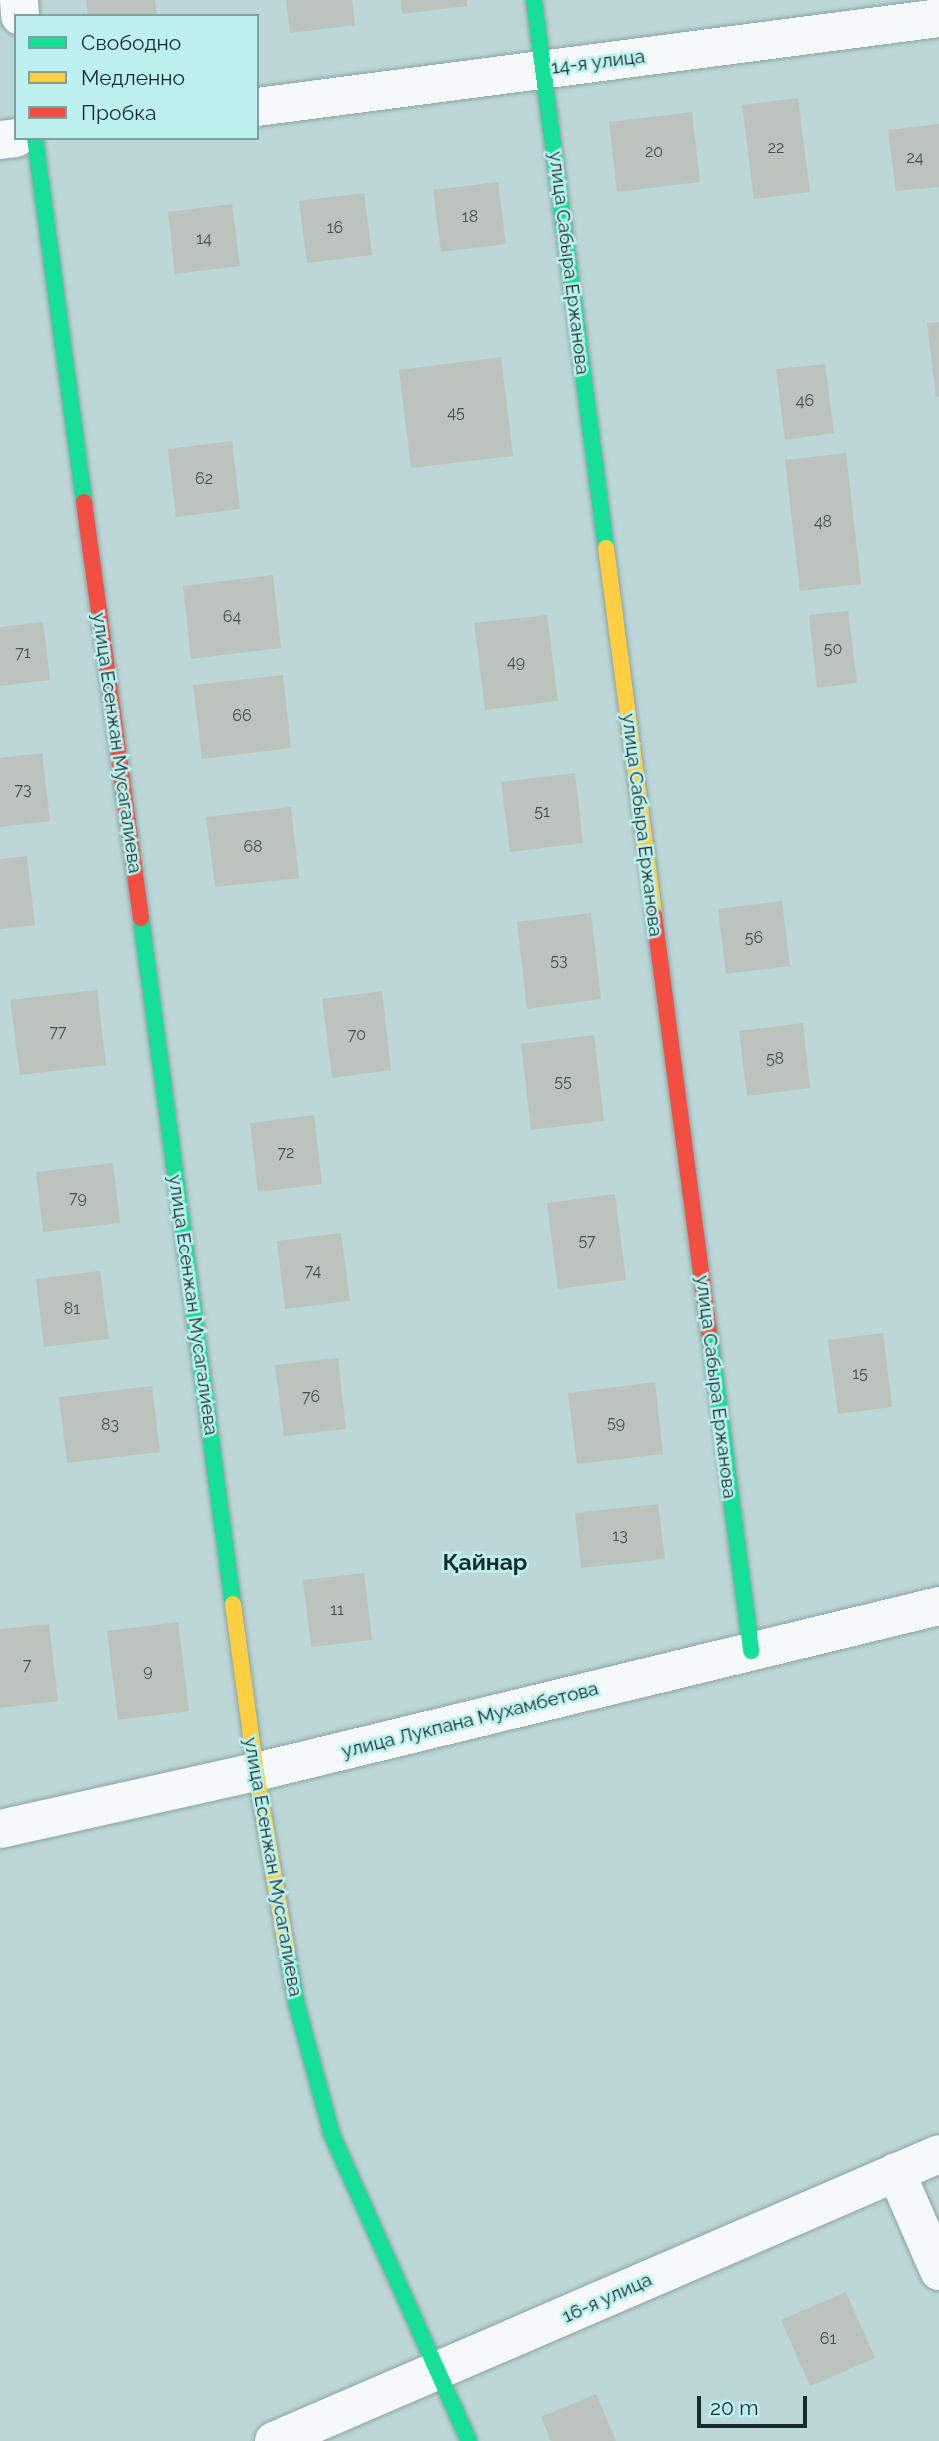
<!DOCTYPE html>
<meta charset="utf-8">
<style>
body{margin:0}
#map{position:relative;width:939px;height:2441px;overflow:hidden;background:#bbd7d7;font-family:Raleway,sans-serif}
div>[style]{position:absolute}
.building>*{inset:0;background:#bcc3bd}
.roads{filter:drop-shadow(0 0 2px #8ba1a1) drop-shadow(0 0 2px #8ba1a1)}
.street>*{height:38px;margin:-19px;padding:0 19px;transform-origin:19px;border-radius:19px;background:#f5f9f9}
.fast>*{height:16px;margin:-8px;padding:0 8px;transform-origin:8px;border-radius:8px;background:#16e098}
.slow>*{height:16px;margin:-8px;padding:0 8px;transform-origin:8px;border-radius:8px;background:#ffcf43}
.jam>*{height:16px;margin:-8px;padding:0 8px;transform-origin:8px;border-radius:8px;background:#f24e42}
span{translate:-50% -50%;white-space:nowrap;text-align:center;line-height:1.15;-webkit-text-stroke:5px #bcf1ef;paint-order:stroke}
.number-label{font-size:16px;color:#405150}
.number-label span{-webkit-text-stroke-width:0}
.street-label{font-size:19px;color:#162b2b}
.quarter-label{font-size:23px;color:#162b2b;font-weight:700}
.legend{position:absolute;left:14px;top:14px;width:245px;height:126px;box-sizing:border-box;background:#bcf1ef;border:2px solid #7aa2a1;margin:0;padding:9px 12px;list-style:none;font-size:21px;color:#162b2b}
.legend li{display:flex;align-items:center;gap:14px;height:35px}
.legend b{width:35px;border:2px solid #7aa2a1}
.scale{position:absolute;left:697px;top:2396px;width:110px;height:32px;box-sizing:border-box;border:4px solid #162b2b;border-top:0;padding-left:9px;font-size:21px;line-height:24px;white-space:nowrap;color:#162b2b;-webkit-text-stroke:5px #bcf1ef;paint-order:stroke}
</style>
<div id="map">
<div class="building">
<i style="clip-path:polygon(86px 0,155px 0,157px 16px,88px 16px)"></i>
<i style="clip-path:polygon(286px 0,352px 0,355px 25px,290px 33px)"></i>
<i style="clip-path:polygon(401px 0,467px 0,467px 6px,402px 14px)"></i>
<i style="clip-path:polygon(798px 98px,810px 192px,754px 199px,742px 105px)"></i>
<i style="clip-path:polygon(692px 112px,700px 182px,617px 192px,609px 122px)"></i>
<i style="clip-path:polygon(939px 124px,939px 187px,896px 191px,888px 130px)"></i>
<i style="clip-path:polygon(498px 182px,506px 244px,441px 252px,433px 190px)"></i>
<i style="clip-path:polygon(364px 193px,372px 255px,307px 263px,299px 201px)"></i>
<i style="clip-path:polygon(232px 204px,240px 266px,175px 274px,168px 212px)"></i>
<i style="clip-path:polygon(939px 322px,939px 397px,936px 397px,927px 323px)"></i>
<i style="clip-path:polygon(501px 357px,513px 456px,411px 468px,399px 370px)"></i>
<i style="clip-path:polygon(825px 364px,834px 433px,785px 440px,776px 369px)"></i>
<i style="clip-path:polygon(232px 441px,240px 509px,176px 517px,168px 449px)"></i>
<i style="clip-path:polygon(846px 453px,861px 584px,800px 591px,785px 460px)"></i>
<i style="clip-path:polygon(273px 575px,281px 648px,191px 659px,183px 586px)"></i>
<i style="clip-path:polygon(848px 611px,857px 683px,817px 688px,809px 615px)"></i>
<i style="clip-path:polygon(547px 615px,558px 701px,485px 710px,474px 623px)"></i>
<i style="clip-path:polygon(43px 622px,50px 680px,0 686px,0 627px)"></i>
<i style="clip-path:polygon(283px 675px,291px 748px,202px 759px,193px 685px)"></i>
<i style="clip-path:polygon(42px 753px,50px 821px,0 827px,0 758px)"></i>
<i style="clip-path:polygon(575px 773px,583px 843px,510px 852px,501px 782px)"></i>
<i style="clip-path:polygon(291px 807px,299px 878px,215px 887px,206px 817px)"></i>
<i style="clip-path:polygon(27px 856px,35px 925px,0 929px,0 859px)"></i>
<i style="clip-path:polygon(782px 901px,790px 966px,726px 974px,718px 909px)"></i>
<i style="clip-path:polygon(591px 913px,601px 999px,527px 1009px,517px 922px)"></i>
<i style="clip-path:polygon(97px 990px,106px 1065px,20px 1075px,10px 1000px)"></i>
<i style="clip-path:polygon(382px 991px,391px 1070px,332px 1078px,322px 999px)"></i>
<i style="clip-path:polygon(803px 1023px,810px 1088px,747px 1096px,739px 1031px)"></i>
<i style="clip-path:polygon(594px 1035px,604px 1121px,531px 1130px,521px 1044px)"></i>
<i style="clip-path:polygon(314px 1115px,322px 1184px,258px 1192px,250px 1123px)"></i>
<i style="clip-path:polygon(113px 1163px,120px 1223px,43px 1232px,36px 1172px)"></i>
<i style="clip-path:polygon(615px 1194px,626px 1280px,558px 1289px,547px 1203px)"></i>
<i style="clip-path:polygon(341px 1233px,350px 1301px,285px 1309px,277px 1241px)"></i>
<i style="clip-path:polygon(100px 1271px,109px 1339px,44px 1347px,36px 1279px)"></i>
<i style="clip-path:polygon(883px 1333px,892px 1407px,838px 1414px,828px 1340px)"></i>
<i style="clip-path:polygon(338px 1358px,346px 1429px,284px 1436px,275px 1365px)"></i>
<i style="clip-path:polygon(655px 1382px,663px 1454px,577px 1464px,568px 1393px)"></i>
<i style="clip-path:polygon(152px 1386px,160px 1452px,67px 1463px,59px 1397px)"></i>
<i style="clip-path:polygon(658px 1504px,665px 1559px,581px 1568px,575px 1513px)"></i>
<i style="clip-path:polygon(364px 1573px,372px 1640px,311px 1647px,303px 1580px)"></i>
<i style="clip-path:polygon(178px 1622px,189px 1711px,118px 1720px,107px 1631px)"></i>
<i style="clip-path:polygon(49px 1624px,58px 1701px,0 1708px,0 1629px)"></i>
<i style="clip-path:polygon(846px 2292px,875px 2358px,810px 2386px,781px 2320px)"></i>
<i style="clip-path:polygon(596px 2394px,616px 2441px,551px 2441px,541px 2417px)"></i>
</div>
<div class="roads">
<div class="street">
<i style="left:19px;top:0;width:16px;rotate:86deg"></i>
<i style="left:257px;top:107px;width:688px;rotate:-7.43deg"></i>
<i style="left:0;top:140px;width:16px;rotate:-7deg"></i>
<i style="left:0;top:1829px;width:262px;rotate:-12.6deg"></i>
<i style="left:256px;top:1772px;width:703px;rotate:-13.66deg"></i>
<i style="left:896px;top:2172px;width:108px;rotate:66.5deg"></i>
<i style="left:274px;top:2441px;width:724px;rotate:-23.34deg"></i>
</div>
<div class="fast">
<i style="left:534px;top:0;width:553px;rotate:82.51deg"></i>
<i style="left:35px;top:138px;width:367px;rotate:82.3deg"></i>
<i style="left:141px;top:918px;width:692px;rotate:82.36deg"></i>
<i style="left:709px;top:1330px;width:324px;rotate:82.5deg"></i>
<i style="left:287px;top:1952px;width:55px;rotate:79.5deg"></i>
<i style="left:297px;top:2006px;width:134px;rotate:74.8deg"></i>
<i style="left:332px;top:2135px;width:335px;rotate:65.9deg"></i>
</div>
<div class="slow">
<i style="left:606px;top:548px;width:370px;rotate:82.5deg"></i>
<i style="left:233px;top:1604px;width:170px;rotate:82.2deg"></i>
<i style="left:256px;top:1772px;width:183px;rotate:80.2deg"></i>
</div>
<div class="jam">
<i style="left:84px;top:502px;width:420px;rotate:82.2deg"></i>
<i style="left:654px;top:915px;width:419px;rotate:82.5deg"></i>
</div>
</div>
<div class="number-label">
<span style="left:776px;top:148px">22</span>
<span style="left:654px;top:152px">20</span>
<span style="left:915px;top:158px">24</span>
<span style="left:470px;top:217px">18</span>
<span style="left:335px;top:228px">16</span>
<span style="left:204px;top:239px">14</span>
<span style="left:805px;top:401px">46</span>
<span style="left:456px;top:413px">45</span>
<span style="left:204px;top:479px">62</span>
<span style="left:823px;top:522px">48</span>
<span style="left:232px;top:617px">64</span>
<span style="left:833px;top:649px">50</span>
<span style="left:23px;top:653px">71</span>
<span style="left:516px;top:662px">49</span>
<span style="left:242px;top:716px">66</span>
<span style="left:23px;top:790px">73</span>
<span style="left:542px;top:812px">51</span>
<span style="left:253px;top:847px">68</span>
<span style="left:754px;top:938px">56</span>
<span style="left:559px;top:961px">53</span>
<span style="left:58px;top:1032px">77</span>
<span style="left:357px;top:1035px">70</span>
<span style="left:775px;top:1059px">58</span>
<span style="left:563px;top:1082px">55</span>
<span style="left:286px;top:1153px">72</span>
<span style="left:78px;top:1198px">79</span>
<span style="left:587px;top:1241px">57</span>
<span style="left:313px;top:1271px">74</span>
<span style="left:72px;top:1309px">81</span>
<span style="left:860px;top:1374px">15</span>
<span style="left:311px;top:1397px">76</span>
<span style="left:616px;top:1423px">59</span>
<span style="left:110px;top:1425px">83</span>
<span style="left:620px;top:1536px">13</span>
<span style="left:337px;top:1610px">11</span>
<span style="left:27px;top:1665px">7</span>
<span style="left:148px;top:1671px">9</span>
<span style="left:828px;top:2339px">61</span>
</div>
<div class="street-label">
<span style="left:598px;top:62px;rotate:-7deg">14-я улица</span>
<span style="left:569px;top:263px;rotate:83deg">улица Сабыра Ержанова</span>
<span style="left:117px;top:743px;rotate:82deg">улица Есенжан Мусагалиева</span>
<span style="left:642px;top:825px;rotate:83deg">улица Сабыра Ержанова</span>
<span style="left:193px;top:1305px;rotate:82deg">улица Есенжан Мусагалиева</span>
<span style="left:716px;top:1387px;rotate:83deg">улица Сабыра Ержанова</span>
<span style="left:470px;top:1720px;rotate:-14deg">улица Лукпана Мухамбетова</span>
<span style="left:273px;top:1867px;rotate:80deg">улица Есенжан Мусагалиева</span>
<span style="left:607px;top:2298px;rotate:-24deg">16-я улица</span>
</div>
<div class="quarter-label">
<span style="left:485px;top:1562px">Қайнар</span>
</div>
<ul class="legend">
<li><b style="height:9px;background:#16e098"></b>Свободно</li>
<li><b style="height:9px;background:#ffcf43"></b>Медленно</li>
<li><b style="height:9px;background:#f24e42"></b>Пробка</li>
</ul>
<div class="scale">20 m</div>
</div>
